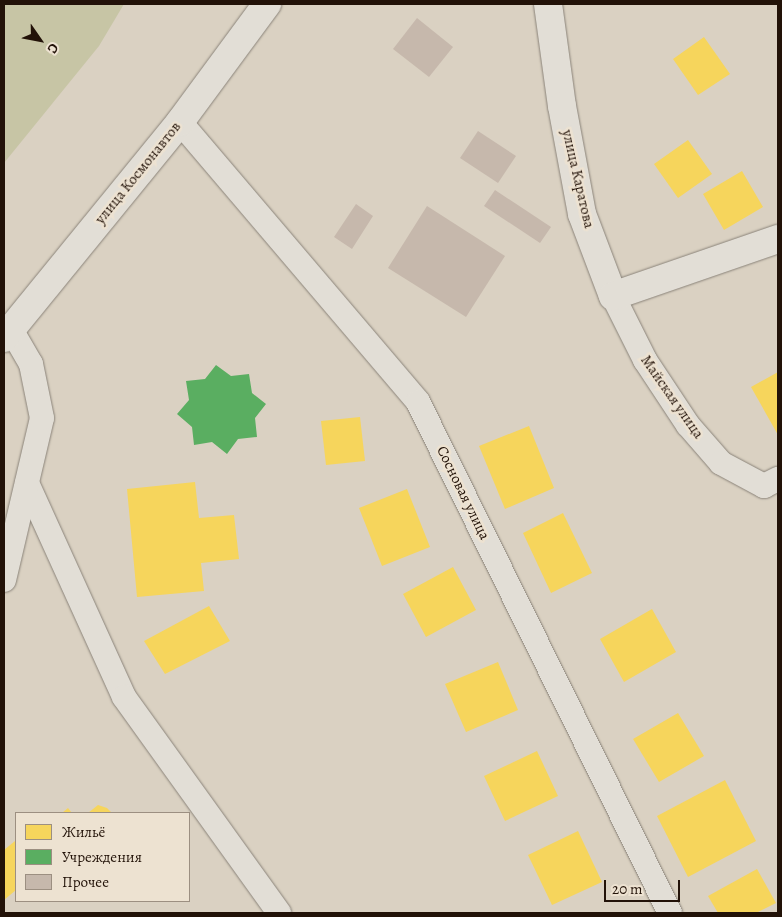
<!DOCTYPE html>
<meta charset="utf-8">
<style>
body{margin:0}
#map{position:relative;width:782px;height:917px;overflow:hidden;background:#dad1c2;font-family:Alegreya,serif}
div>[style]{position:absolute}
.green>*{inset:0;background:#c7c5a5}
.homes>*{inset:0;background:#f6d55c}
.public>*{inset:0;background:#5aae61}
.building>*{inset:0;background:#c6b8ac}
.roads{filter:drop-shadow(0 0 1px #8a8379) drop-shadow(0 0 1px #8a8379)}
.street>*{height:24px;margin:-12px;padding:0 12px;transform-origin:12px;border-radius:12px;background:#e2ded6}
.secondary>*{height:28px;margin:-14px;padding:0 14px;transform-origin:14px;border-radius:14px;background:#e2ded6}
span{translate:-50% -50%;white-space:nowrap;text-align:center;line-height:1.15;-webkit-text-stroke:5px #ede2d1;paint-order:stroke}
.street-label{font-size:15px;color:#221208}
.frame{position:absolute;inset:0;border:5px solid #221208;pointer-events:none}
.legend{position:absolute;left:15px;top:812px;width:175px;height:90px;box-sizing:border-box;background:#ede2d1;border:1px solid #9c8f81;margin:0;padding:6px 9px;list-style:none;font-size:15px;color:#221208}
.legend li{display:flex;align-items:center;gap:10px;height:25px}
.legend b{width:25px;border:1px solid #9c8f81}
.north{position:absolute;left:15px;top:15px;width:50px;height:50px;-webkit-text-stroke:4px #ede2d1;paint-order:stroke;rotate:123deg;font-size:14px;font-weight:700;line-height:20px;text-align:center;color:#221208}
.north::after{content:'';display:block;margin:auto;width:18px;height:22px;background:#221208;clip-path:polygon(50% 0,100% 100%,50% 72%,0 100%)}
.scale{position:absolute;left:604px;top:880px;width:76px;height:22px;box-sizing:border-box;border:2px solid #221208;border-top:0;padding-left:6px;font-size:15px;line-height:18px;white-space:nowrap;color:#221208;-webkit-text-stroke:4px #ede2d1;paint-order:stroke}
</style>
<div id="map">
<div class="green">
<i style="clip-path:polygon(4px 4px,124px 4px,99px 46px,4px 163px)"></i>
</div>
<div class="homes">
<i style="clip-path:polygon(704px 37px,730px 74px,698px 95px,673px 59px)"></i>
<i style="clip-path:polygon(688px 140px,712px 174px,678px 198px,654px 164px)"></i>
<i style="clip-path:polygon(742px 171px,763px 207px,724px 230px,703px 194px)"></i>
<i style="clip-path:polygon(778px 372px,778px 435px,751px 387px)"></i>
<i style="clip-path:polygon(360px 417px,365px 461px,326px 465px,321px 421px)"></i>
<i style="clip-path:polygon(529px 426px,554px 488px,505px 509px,479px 446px)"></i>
<i style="clip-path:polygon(195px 482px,199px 518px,234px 515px,239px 559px,201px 563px,204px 591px,137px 597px,127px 489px)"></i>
<i style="clip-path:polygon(407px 489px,430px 547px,382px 566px,359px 508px)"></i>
<i style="clip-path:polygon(563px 513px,592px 573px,551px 593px,523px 533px)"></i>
<i style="clip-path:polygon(453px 567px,476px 610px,426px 637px,403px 594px)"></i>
<i style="clip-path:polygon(209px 606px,230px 641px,165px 674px,144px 641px)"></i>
<i style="clip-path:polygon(652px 609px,676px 652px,624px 682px,600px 639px)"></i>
<i style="clip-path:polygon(498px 662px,518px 710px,466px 732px,445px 684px)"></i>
<i style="clip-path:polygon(678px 713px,704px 756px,659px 782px,633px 739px)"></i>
<i style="clip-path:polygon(537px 751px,558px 796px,505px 821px,484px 776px)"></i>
<i style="clip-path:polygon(725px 780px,756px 841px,688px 877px,657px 816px)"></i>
<i style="clip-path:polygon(98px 805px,107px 808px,112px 813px,88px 813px)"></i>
<i style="clip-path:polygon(68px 808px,72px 813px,62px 813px)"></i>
<i style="clip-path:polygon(578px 831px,602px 882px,552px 905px,528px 855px)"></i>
<i style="clip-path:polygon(15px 841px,16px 890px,4px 900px,4px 850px)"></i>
<i style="clip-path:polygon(757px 869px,776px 903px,756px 913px,718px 913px,708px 896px)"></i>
</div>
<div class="public">
<i style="clip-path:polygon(216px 365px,231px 376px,249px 374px,252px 393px,266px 404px,255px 418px,257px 437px,238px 439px,227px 454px,212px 442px,194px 445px,192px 427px,177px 414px,189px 400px,186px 381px,205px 379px)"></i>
</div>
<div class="building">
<i style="clip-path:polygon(417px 18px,453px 47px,429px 77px,393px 49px)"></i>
<i style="clip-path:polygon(478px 131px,516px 156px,498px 183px,460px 158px)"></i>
<i style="clip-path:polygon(495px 190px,551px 227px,540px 243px,484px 206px)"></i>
<i style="clip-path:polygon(356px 204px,373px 216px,352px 249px,334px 237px)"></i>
<i style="clip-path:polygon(427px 206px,505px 256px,466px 317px,388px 268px)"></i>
</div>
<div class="roads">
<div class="street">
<i style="left:180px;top:122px;width:367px;rotate:49.6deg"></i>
<i style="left:418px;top:402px;width:570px;rotate:63.75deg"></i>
<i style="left:613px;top:296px;width:72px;rotate:63.4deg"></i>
<i style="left:645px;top:360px;width:78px;rotate:56.5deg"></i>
<i style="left:688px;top:425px;width:50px;rotate:49deg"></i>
<i style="left:721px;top:463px;width:49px;rotate:28.1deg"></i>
<i style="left:764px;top:486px;width:16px;rotate:-27deg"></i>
<i style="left:27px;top:483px;width:235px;rotate:65.6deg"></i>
<i style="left:124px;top:697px;width:266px;rotate:54.3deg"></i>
<i style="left:4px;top:580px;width:166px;rotate:-76.8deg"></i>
<i style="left:42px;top:418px;width:55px;rotate:-101.5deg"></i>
<i style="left:31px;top:364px;width:39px;rotate:-120deg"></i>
</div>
<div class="secondary">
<i style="left:548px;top:4px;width:103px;rotate:82.2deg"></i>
<i style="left:562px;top:106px;width:110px;rotate:79.5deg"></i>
<i style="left:582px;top:214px;width:88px;rotate:69.3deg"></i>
<i style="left:613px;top:296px;width:175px;rotate:-19.1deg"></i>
<i style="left:4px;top:338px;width:279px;rotate:-50.8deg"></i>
<i style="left:180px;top:122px;width:147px;rotate:-53.6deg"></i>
</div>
</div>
<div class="street-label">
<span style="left:138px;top:173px;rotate:-51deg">улица Космонавтов</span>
<span style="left:578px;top:179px;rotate:77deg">улица Каратова</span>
<span style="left:672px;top:397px;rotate:55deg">Майская улица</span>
<span style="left:463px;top:493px;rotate:64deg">Сосновая улица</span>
</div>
<div class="frame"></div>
<ul class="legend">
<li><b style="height:14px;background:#f6d55c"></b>Жильё</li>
<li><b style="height:14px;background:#5aae61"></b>Учреждения</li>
<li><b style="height:14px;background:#c6b8ac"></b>Прочее</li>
</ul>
<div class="north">С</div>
<div class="scale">20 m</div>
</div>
